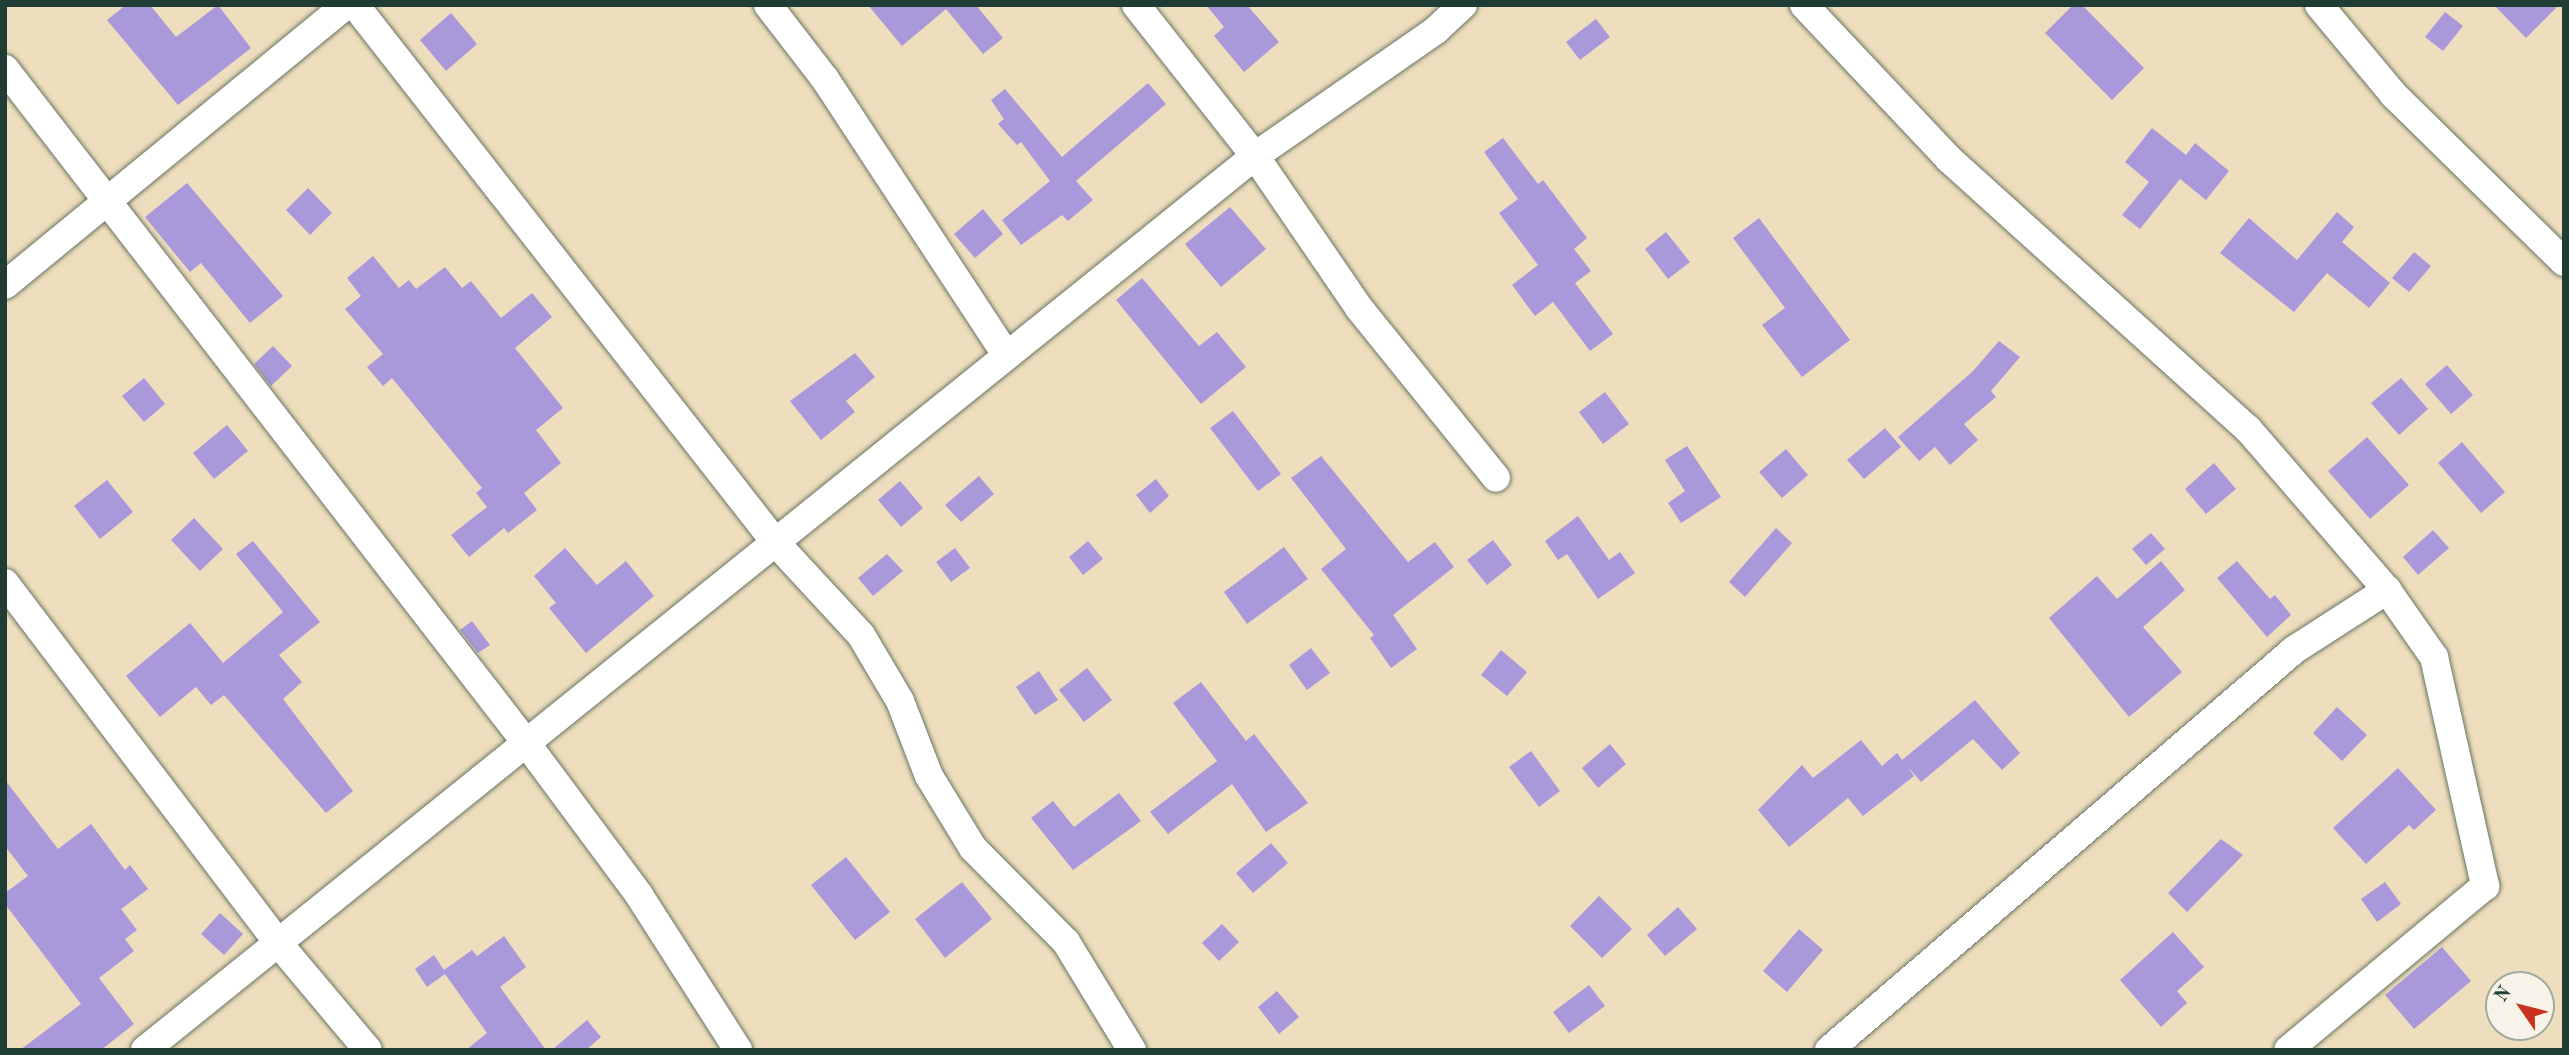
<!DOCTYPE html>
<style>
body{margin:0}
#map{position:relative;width:2569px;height:1055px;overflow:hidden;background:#efdebd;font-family:"Old Standard TT",serif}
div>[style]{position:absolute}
.building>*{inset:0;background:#a999da}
.roads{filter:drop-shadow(0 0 2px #687564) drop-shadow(0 0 2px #687564)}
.minor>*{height:28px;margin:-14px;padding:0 14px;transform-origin:14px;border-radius:14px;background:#fff}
span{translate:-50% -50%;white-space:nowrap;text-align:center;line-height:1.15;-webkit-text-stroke:6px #f7f3e8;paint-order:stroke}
.frame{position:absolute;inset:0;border:7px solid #1f3d34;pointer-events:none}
.north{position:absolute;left:2485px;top:971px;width:70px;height:70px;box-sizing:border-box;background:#f7f3e8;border:2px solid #a1aaa0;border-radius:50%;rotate:305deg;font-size:19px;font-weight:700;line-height:28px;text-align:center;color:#1f3d34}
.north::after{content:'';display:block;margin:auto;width:24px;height:32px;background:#c8321e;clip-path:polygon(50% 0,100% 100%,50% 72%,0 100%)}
</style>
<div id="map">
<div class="building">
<i style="clip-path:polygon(126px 5px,150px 5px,176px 37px,218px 5px,251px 48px,178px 105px,107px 20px)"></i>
<i style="clip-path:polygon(868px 5px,976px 5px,1003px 38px,983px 54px,946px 9px,902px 46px)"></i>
<i style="clip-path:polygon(1206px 5px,1247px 5px,1279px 42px,1244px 72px,1214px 36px,1224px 27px)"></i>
<i style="clip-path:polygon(2073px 5px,2082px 5px,2144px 68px,2112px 100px,2045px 33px)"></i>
<i style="clip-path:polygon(2494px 5px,2559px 5px,2526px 38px)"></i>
<i style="clip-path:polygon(2445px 12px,2463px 26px,2443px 51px,2425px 37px)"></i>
<i style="clip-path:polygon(451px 13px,477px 44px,446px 71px,420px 40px)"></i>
<i style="clip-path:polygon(1596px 19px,1610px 37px,1580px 60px,1566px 42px)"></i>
<i style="clip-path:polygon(1148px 83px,1166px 104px,1076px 181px,1093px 200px,1068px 221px,1062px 215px,1021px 245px,1002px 220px,1050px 181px,1021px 142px,1017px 145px,998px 124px,1004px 119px,991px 100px,1005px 89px,1062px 157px)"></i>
<i style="clip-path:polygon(2152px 128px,2186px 155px,2195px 143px,2229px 171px,2206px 200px,2180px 179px,2140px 229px,2122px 215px,2149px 182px,2125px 162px)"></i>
<i style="clip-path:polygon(1503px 138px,1538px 184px,1543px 180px,1587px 238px,1574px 249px,1591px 271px,1575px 283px,1613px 334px,1590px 351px,1553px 302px,1535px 316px,1512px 285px,1538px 265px,1499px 213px,1518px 199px,1484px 152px)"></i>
<i style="clip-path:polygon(187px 183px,283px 296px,250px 323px,201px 263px,190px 272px,145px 217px)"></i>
<i style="clip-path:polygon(308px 188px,332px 213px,310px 235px,286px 210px)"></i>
<i style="clip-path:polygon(1230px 207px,1266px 249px,1221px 287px,1185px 244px)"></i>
<i style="clip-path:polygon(983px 209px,1003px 234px,975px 258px,954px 234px)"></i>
<i style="clip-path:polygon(2337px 212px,2354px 227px,2342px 242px,2390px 283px,2369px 308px,2327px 273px,2294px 312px,2220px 253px,2249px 218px,2297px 260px)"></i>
<i style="clip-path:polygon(1759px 218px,1850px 340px,1802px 377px,1762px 325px,1785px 308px,1733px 238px)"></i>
<i style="clip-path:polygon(1666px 232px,1690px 262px,1668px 279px,1645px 249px)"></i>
<i style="clip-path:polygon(2414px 252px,2431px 266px,2409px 292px,2392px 278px)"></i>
<i style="clip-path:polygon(373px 256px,399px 288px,409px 280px,416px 289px,445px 267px,462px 288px,471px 281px,501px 318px,532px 293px,552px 317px,515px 348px,563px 408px,536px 430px,561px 463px,524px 493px,537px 510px,508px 533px,504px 528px,469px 557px,451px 535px,487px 507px,476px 493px,482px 488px,392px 378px,383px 386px,367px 367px,383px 354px,345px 309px,361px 296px,347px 278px)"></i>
<i style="clip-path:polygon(1142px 278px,1199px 346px,1217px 332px,1246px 367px,1201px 404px,1116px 300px)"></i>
<i style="clip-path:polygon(1999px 341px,2020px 357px,1991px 391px,1996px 397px,1964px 424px,1978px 440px,1950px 465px,1935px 447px,1919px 461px,1898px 437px,1973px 371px)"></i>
<i style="clip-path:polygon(273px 346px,292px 366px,271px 386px,254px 364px)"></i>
<i style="clip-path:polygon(855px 353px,875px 377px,846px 401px,855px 412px,821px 440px,790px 401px)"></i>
<i style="clip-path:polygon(2447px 365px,2473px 395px,2451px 414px,2425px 384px)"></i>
<i style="clip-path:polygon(144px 378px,165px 404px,144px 422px,122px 396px)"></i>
<i style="clip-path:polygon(2401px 378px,2428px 409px,2399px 435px,2371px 403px)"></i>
<i style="clip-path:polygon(1605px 392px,1629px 424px,1603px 444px,1579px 412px)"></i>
<i style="clip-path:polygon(1233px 411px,1281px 474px,1258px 491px,1210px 428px)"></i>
<i style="clip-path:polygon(227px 425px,248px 451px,214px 479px,193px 453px)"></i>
<i style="clip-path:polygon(1885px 428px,1901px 447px,1864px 479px,1847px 460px)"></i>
<i style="clip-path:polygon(2367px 437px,2409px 485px,2370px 519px,2328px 471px)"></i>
<i style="clip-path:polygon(2462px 442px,2505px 492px,2481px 513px,2438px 463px)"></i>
<i style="clip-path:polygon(1687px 446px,1721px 497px,1681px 523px,1668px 503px,1685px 491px,1665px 460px)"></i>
<i style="clip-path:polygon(1786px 449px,1808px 475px,1782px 498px,1759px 472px)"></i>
<i style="clip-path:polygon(1321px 456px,1408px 562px,1435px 542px,1454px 567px,1393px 615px,1417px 649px,1391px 668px,1370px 638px,1374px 635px,1321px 569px,1346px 549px,1291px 478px)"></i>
<i style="clip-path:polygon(2214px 463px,2236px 489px,2206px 514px,2185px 489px)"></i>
<i style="clip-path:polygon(979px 476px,994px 494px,961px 522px,945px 505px)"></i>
<i style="clip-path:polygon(1156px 479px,1169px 496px,1150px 513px,1136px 495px)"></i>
<i style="clip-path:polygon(107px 480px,133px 512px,100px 539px,74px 506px)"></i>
<i style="clip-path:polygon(900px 481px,923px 508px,901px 527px,878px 500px)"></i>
<i style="clip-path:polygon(1578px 516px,1609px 560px,1620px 552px,1635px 573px,1598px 599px,1567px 554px,1558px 560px,1545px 541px)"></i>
<i style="clip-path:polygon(194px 518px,223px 549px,200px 571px,171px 540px)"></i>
<i style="clip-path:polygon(1776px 528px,1792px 543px,1745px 597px,1729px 582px)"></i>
<i style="clip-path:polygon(2433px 530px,2449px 548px,2418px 575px,2403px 557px)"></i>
<i style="clip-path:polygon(2151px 533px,2165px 549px,2146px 565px,2132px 549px)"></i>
<i style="clip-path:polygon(1493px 540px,1512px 565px,1487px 585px,1467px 560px)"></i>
<i style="clip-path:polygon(253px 541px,320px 622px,279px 655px,302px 682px,283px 699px,353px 791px,326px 813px,224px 695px,211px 705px,196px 687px,160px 717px,126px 676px,190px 623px,223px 663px,283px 612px,236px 554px)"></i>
<i style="clip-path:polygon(1088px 541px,1103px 559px,1083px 575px,1069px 557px)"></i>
<i style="clip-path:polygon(1284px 547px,1308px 579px,1247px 624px,1224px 592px)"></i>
<i style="clip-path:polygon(565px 548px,597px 585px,626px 561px,654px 596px,586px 653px,549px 608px,556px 603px,534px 576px)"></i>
<i style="clip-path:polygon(955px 548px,970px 568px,951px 582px,936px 562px)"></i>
<i style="clip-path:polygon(887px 554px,903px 571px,873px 596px,858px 578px)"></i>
<i style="clip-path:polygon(2161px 561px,2185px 590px,2143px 627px,2182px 672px,2129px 717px,2049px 618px,2097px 576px,2117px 599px)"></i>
<i style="clip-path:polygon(2237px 561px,2270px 599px,2275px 595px,2291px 615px,2267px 637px,2217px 578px)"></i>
<i style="clip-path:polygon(472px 621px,490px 645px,478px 653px,460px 630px)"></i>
<i style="clip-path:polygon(1311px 648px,1330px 673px,1307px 690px,1289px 665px)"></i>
<i style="clip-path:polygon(1501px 650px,1527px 672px,1507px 696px,1481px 675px)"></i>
<i style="clip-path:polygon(1087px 668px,1112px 700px,1084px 722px,1059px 690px)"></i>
<i style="clip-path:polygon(1039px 671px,1058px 700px,1035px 715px,1016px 687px)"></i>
<i style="clip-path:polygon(1201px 682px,1246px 741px,1254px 734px,1308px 803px,1266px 832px,1232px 784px,1168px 834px,1150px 812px,1217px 761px,1173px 703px)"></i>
<i style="clip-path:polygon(1975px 700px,2020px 753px,2002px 770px,1973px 739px,1921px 782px,1908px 767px,1914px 776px,1863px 816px,1848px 798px,1789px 847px,1758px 810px,1802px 765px,1813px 778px,1861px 740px,1882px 766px,1897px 753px,1902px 760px)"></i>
<i style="clip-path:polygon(2337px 707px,2367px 735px,2342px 761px,2313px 733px)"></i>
<i style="clip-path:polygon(1610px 744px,1626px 764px,1598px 788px,1582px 768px)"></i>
<i style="clip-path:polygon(1531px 751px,1560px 791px,1539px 807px,1509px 767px)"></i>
<i style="clip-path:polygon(2398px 768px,2436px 810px,2414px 830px,2409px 825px,2366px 864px,2333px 828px)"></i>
<i style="clip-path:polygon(5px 780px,58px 849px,91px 824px,125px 870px,130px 865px,148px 889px,121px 909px,137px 930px,125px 939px,134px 951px,99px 978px,134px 1024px,101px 1050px,20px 1050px,81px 1004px,5px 904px,5px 893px,28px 876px,5px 846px)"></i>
<i style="clip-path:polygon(1119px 793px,1141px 821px,1073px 870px,1031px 818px,1053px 801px,1074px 827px)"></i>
<i style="clip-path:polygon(2221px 839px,2243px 855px,2187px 912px,2168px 893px)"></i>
<i style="clip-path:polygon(1271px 843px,1288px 863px,1253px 893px,1236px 873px)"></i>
<i style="clip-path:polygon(846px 857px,890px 912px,855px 940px,811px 885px)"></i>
<i style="clip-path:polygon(962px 882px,992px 919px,945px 958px,915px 919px)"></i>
<i style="clip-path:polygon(2385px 882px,2401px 904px,2377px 922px,2361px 899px)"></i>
<i style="clip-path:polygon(1599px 896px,1632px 929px,1602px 958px,1570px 926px)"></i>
<i style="clip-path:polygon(1678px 907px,1697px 929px,1665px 956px,1647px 935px)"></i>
<i style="clip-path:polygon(220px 913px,243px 934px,224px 955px,201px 934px)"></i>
<i style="clip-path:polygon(1222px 924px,1239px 942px,1219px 961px,1202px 943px)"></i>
<i style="clip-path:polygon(1799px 929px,1823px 950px,1787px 992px,1763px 971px)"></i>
<i style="clip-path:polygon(2173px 932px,2204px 967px,2177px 991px,2187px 1003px,2161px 1027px,2120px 980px)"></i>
<i style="clip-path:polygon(504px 936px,526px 967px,500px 987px,546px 1050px,466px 1050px,487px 1033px,445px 974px,427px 987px,415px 969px,434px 955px,444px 970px,472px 950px,477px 956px)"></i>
<i style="clip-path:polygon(2442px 947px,2471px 981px,2414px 1029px,2385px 995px)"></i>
<i style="clip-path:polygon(1589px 985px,1605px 1006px,1569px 1033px,1553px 1012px)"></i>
<i style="clip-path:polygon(1277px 991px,1299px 1017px,1279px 1034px,1258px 1007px)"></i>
<i style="clip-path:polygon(587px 1020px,601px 1037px,586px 1050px,552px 1050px)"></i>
</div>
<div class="roads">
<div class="minor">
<i style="left:355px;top:5px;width:683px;rotate:51.96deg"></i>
<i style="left:776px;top:543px;width:125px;rotate:47.3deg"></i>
<i style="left:861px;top:635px;width:77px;rotate:59.4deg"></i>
<i style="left:900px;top:701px;width:80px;rotate:68.9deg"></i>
<i style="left:929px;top:776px;width:84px;rotate:58.6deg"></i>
<i style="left:973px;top:848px;width:132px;rotate:45.3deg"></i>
<i style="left:1066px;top:942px;width:127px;rotate:58.6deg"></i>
<i style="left:768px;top:5px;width:93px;rotate:52.4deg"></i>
<i style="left:825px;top:79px;width:331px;rotate:56.7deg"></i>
<i style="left:1136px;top:5px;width:192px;rotate:51.8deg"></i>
<i style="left:1255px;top:156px;width:184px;rotate:55.6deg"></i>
<i style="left:1359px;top:308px;width:218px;rotate:51.1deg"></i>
<i style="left:1804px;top:5px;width:212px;rotate:46.7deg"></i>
<i style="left:1949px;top:159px;width:403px;rotate:42.1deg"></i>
<i style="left:2248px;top:429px;width:213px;rotate:49.2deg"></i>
<i style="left:2387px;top:590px;width:82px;rotate:55deg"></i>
<i style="left:2434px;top:657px;width:235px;rotate:77.4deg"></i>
<i style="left:2485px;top:886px;width:256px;rotate:140.2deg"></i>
<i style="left:2319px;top:5px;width:117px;rotate:50.2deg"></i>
<i style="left:2394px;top:95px;width:238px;rotate:44.5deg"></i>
<i style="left:5px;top:69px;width:853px;rotate:52.28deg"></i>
<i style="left:527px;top:744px;width:188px;rotate:53.4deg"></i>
<i style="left:639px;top:895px;width:184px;rotate:57.4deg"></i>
<i style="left:5px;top:285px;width:441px;rotate:-39.4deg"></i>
<i style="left:5px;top:583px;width:453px;rotate:52.8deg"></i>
<i style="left:279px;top:944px;width:138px;rotate:50deg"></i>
<i style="left:145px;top:1050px;width:1425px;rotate:-38.85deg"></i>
<i style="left:1255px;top:156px;width:221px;rotate:-34.8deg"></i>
<i style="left:1436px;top:30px;width:37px;rotate:-43deg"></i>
<i style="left:1829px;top:1050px;width:613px;rotate:-40.7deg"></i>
<i style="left:2294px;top:650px;width:111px;rotate:-32.8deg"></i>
</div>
</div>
<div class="frame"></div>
<div class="north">N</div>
</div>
